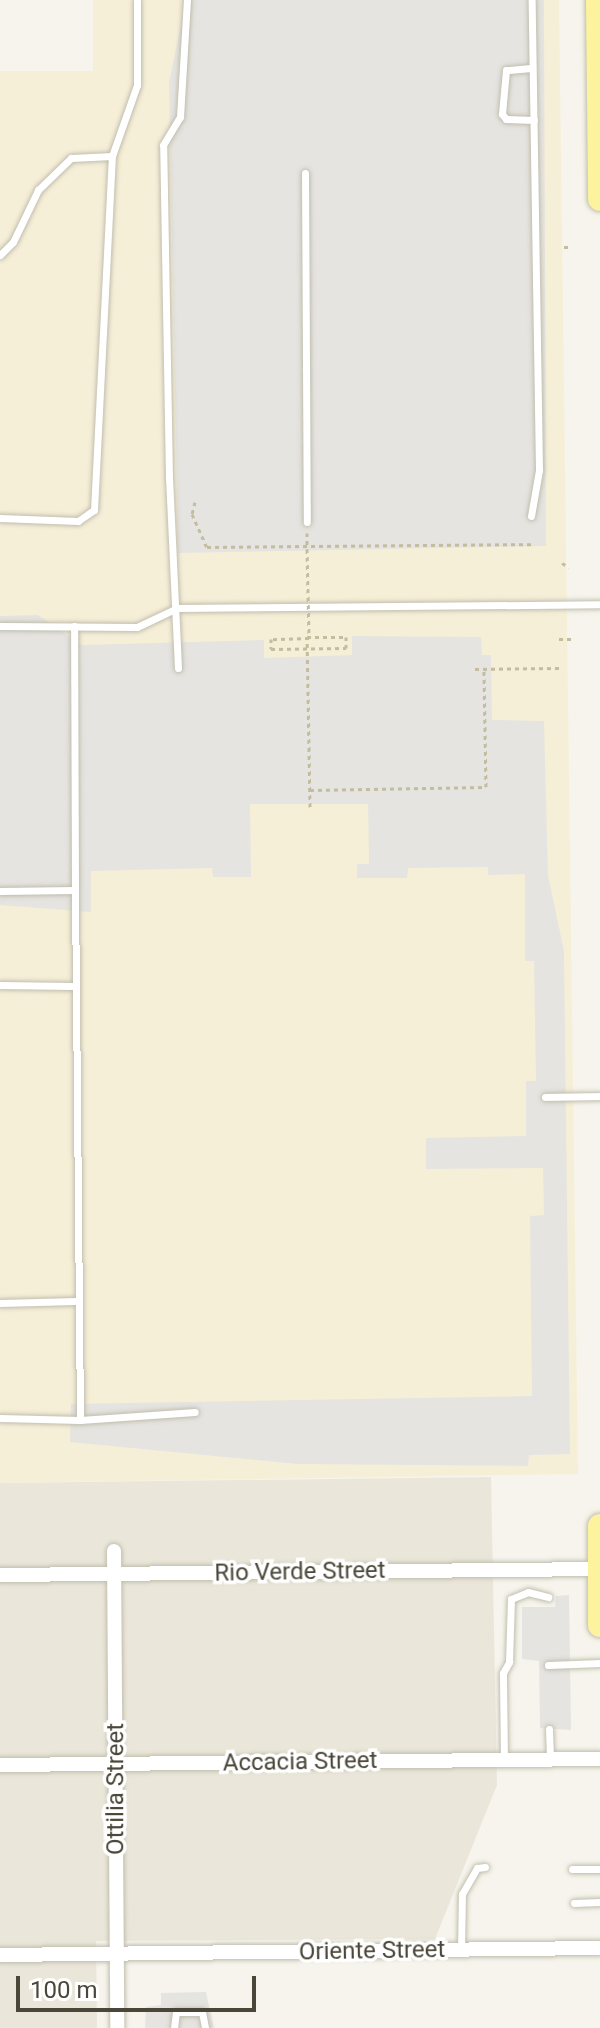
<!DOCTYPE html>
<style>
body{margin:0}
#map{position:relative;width:600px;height:2028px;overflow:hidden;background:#f6f4ec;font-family:Roboto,sans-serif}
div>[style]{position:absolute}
.residential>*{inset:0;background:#eae7da}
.commercial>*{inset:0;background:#f6efd8}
.parking>*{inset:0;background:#e5e4e0}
.path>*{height:3px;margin-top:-1.5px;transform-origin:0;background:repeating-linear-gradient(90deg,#c3bc9f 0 4px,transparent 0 8px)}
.roads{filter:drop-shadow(0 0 2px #c1beae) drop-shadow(0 0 2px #c1beae)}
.service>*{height:7px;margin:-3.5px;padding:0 3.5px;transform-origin:3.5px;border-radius:3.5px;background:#fff}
.minor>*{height:14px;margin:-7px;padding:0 7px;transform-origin:7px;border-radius:7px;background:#fff}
.primary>*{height:24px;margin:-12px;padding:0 12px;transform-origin:12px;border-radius:12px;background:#fdf29d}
.path-bridge>*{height:3px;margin-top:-1.5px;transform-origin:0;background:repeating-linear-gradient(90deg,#c3bc9f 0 4px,transparent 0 8px)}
span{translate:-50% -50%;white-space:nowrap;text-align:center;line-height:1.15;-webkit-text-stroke:7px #fff;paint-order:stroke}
.street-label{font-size:24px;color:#4a4639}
.scale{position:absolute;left:16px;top:1976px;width:240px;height:36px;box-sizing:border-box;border:4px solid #4a4639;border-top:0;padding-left:10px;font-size:24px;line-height:28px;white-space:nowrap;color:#4a4639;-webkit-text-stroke:6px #fff;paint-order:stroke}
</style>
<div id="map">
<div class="residential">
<i style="clip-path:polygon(491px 1477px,497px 1785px,435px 1939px,96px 1941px,97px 2028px,0 2028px,0 1483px)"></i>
</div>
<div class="commercial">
<i style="clip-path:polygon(93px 0,559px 0,578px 1474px,0 1483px,0 71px,93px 71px)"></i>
</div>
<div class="parking">
<i style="clip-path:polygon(186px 0,544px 0,546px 546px,178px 553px,169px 82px)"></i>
<i style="clip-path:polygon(38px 615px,82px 645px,264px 640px,264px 658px,352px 655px,352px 636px,481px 637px,482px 655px,491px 655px,492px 720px,544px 721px,548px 875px,564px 951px,570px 1454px,529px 1455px,528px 1466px,297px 1464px,70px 1442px,71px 1404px,532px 1396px,530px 1216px,544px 1215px,543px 1168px,426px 1169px,426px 1138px,526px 1136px,526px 1081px,536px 1081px,534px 961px,525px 961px,525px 874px,488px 875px,488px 867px,408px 868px,407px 878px,357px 878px,357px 864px,369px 864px,368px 804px,250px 804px,251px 877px,213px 877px,212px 868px,91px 871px,91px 912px,0 905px,0 616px)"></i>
<i style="clip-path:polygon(569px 1595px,571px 1730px,540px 1728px,539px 1661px,522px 1659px,522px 1607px,555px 1607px,556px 1596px)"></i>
<i style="clip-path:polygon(206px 1992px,214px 2028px,145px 2028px,146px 2007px,161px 2005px,161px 1993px)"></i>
</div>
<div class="path">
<i style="left:564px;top:247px;width:4px"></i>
<i style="left:195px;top:502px;width:12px;rotate:104deg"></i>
<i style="left:192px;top:514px;width:36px;rotate:66deg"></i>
<i style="left:207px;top:547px;width:328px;rotate:-0.5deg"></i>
<i style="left:307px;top:533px;width:16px;rotate:90deg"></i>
<i style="left:562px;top:563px;width:8px;rotate:30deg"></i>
<i style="left:559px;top:639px;width:12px"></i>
<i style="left:475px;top:669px;width:86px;rotate:-0.7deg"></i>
<i style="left:310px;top:790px;width:176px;rotate:-1deg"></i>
<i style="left:486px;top:787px;width:118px;rotate:-91deg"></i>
<i style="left:310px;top:807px;width:170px;rotate:-91deg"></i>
<i style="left:307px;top:637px;width:39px"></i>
</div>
<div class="roads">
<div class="service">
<i style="left:531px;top:68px;width:25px;rotate:175deg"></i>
<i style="left:506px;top:70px;width:44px;rotate:95.2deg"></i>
<i style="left:502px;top:114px;width:6px;rotate:51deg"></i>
<i style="left:506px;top:119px;width:28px;rotate:2deg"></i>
<i style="left:305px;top:173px;width:349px;rotate:89.7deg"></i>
<i style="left:0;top:255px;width:18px;rotate:-45deg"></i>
<i style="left:13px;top:242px;width:58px;rotate:-64.3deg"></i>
<i style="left:38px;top:190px;width:46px;rotate:-44.1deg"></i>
<i style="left:71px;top:158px;width:41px;rotate:-2.8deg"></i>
<i style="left:531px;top:516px;width:47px;rotate:-80.1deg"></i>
<i style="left:539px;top:470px;width:470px;rotate:-90.9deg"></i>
<i style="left:0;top:518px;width:78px;rotate:2.2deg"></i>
<i style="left:78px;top:521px;width:19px;rotate:-35deg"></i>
<i style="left:94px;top:510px;width:354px;rotate:-87.1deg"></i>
<i style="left:112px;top:156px;width:75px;rotate:-70.6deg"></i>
<i style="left:137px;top:85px;width:85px;rotate:-90deg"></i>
<i style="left:0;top:626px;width:137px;rotate:0.4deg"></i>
<i style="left:137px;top:627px;width:44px;rotate:-25.4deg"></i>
<i style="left:177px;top:608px;width:423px;rotate:-0.5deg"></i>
<i style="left:178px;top:668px;width:190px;rotate:-92.7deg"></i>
<i style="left:169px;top:478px;width:333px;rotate:-91deg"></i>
<i style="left:163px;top:145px;width:33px;rotate:-59deg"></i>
<i style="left:180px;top:117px;width:117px;rotate:-86.6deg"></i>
<i style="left:75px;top:890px;width:530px;rotate:89.46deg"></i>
<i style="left:0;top:891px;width:75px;rotate:-0.8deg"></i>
<i style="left:75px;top:890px;width:264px;rotate:-90.2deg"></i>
<i style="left:0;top:985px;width:73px;rotate:0.8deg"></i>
<i style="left:545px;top:1097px;width:55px;rotate:-1deg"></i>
<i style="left:0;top:1303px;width:76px;rotate:-1.5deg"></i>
<i style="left:0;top:1418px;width:80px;rotate:1.4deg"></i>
<i style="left:80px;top:1420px;width:115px;rotate:-4deg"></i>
<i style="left:548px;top:1665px;width:52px;rotate:-2.2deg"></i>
<i style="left:549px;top:1729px;width:31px;rotate:88deg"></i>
<i style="left:504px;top:1760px;width:87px;rotate:-90.7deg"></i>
<i style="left:503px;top:1673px;width:13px;rotate:-61deg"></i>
<i style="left:509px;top:1662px;width:63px;rotate:-88.2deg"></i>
<i style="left:511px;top:1599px;width:18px;rotate:-22deg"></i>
<i style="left:528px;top:1592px;width:21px;rotate:14deg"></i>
<i style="left:572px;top:1869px;width:28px"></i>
<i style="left:574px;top:1903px;width:26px;rotate:-2deg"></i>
<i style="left:461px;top:1950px;width:56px;rotate:-89deg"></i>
<i style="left:462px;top:1894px;width:30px;rotate:-60deg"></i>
<i style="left:477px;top:1868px;width:8px;rotate:-7deg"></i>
<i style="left:174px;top:2028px;width:16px;rotate:-83deg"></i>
<i style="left:176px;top:2012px;width:26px"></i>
<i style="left:202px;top:2012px;width:16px;rotate:79deg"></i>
</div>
<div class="minor">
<i style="left:114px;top:1551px;width:477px;rotate:89.6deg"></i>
<i style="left:0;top:1575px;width:600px;rotate:-0.57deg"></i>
<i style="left:0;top:1765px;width:600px;rotate:-0.57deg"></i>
<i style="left:0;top:1955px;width:600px;rotate:-0.67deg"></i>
</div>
<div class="primary">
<i style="left:598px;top:0;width:199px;rotate:89.4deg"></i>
<i style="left:600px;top:1526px;width:99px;rotate:90deg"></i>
</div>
</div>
<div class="path-bridge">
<i style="left:307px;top:549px;width:89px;rotate:88.7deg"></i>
<i style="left:309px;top:638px;width:38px;rotate:178deg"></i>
<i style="left:271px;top:639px;width:10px;rotate:90deg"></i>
<i style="left:271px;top:649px;width:75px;rotate:-0.8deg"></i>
<i style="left:346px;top:648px;width:11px;rotate:-90deg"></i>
</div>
<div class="street-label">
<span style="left:300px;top:1572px;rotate:-1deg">Rio Verde Street</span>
<span style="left:300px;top:1762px;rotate:-1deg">Accacia Street</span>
<span style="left:116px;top:1789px;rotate:-90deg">Ottilia Street</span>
<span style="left:372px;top:1951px;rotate:-1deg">Oriente Street</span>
</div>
<div class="scale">100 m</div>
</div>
